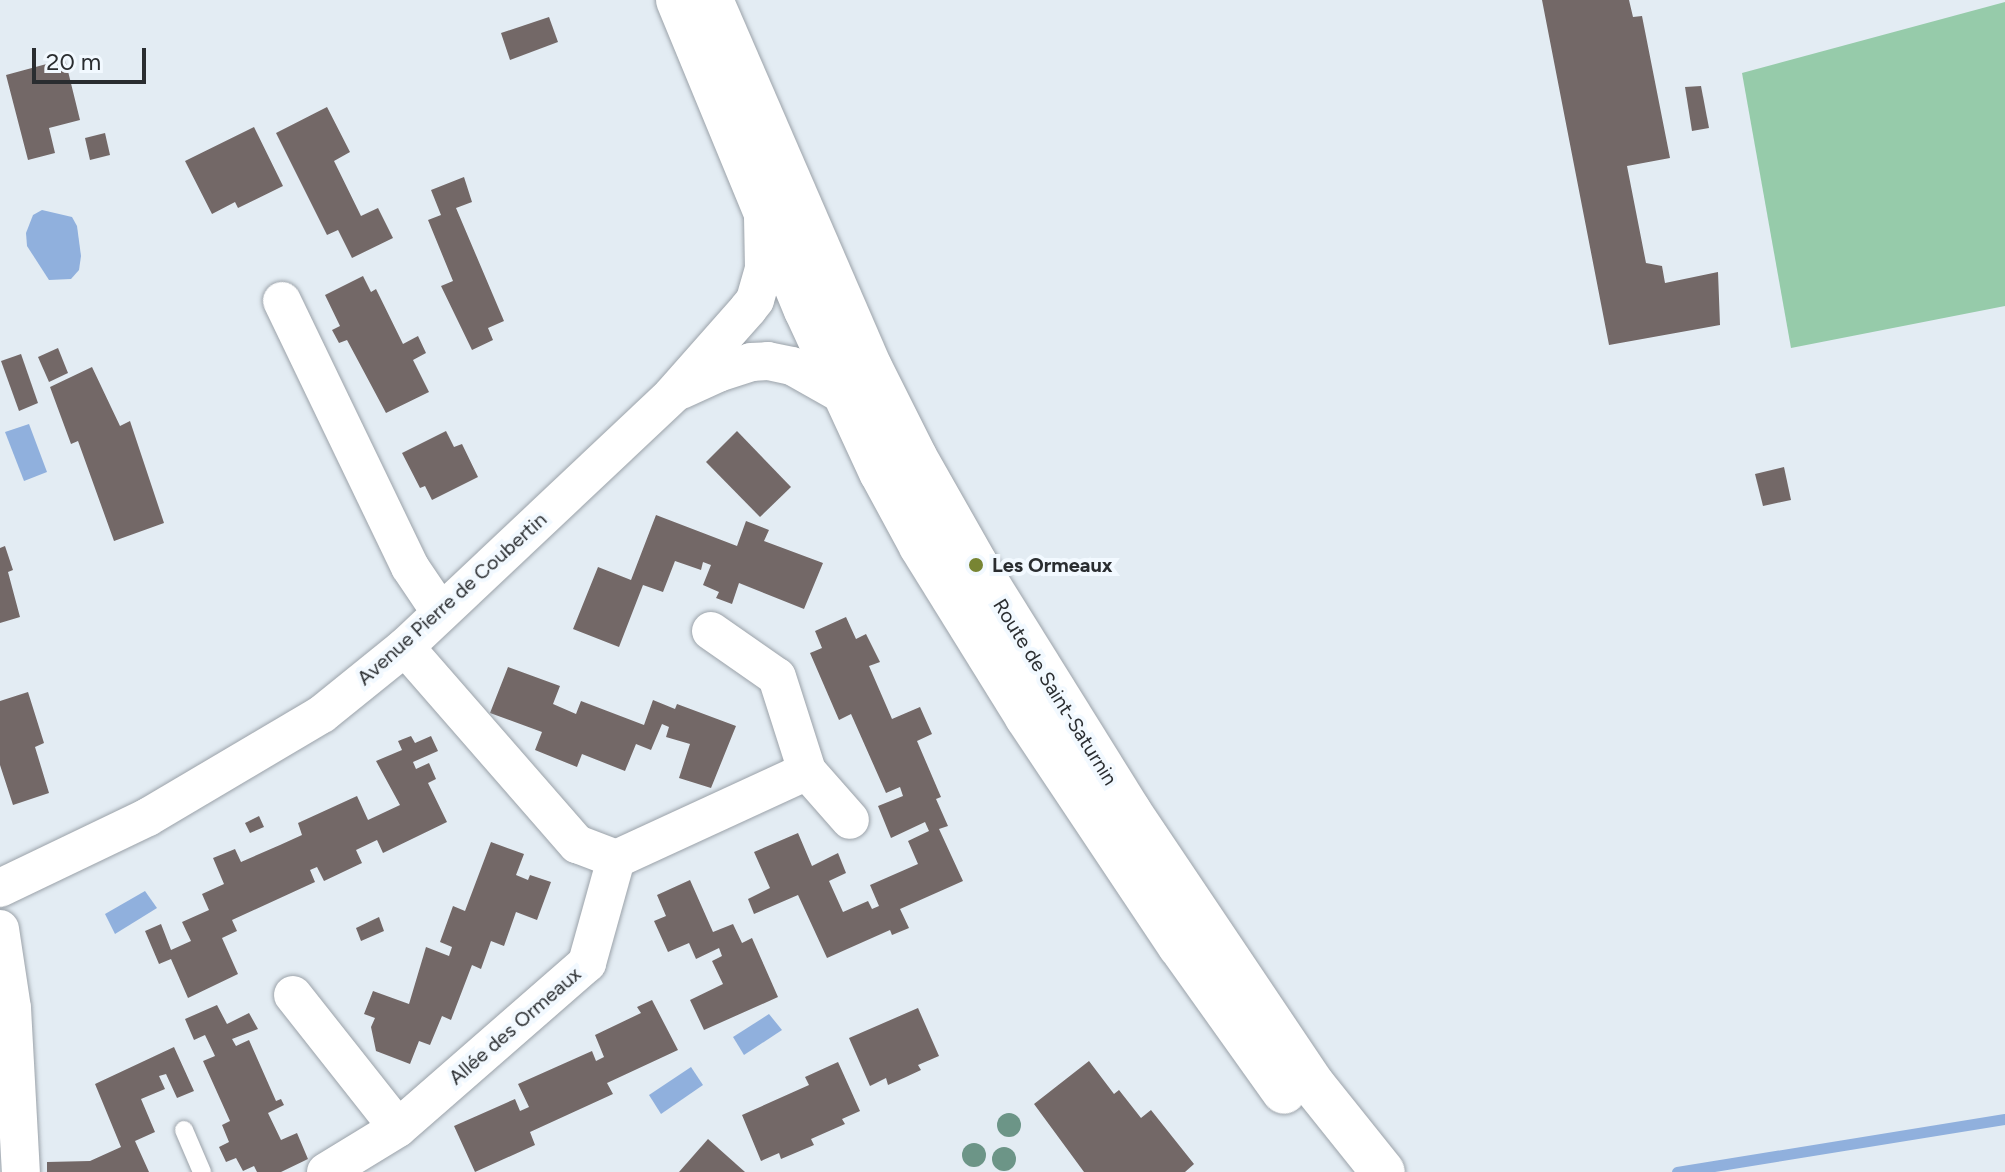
<!DOCTYPE html>
<meta charset="utf-8">
<style>
body{margin:0}
#map{position:relative;width:2005px;height:1172px;overflow:hidden;background:#e3ecf3;font-family:Figtree,sans-serif}
div>[style]{position:absolute}
.green>*{inset:0;background:#96cbaa}
.water>*{inset:0;background:#90b0dd}
.stream>*{height:11px;margin:-5.5px;padding:0 5.5px;transform-origin:5.5px;border-radius:5.5px;background:#90b0dd}
.building>*{inset:0;background:#736867}
.roads{filter:drop-shadow(0 0 2px #9ba2a9) drop-shadow(0 0 2px #9ba2a9)}
.lane>*{height:18px;margin:-9px;padding:0 9px;transform-origin:9px;border-radius:9px;background:#fff}
.street>*{height:38px;margin:-19px;padding:0 19px;transform-origin:19px;border-radius:19px;background:#fff}
.secondary>*{height:44px;margin:-22px;padding:0 22px;transform-origin:22px;border-radius:22px;background:#fff}
.trees>*{width:24px;height:24px;margin:-12px;border-radius:50%;background:#6c9587}
.dots>*{width:22px;height:22px;translate:-50% -50%;box-sizing:border-box;border:4px solid #f2f9ff;border-radius:50%}
span{translate:-50% -50%;white-space:nowrap;text-align:center;line-height:1.15;-webkit-text-stroke:8px #f2f9ff;paint-order:stroke}
.poi-label{font-size:20px;color:#2a2d30;font-weight:700}
.left{translate:0 -50%;text-align:left}
.street-label{font-size:20px;color:#2a2d30}
.scale{position:absolute;left:32px;top:48px;width:114px;height:36px;box-sizing:border-box;border:4px solid #2a2d30;border-top:0;padding-left:10px;font-size:24px;line-height:28px;white-space:nowrap;color:#2a2d30;-webkit-text-stroke:6px #f2f9ff;paint-order:stroke}
</style>
<div id="map">
<div class="green">
<i style="clip-path:polygon(2005px 2px,2005px 306px,1791px 348px,1742px 73px)"></i>
</div>
<div class="water">
<i style="clip-path:polygon(42px 210px,72px 217px,77px 226px,81px 256px,79px 270px,71px 279px,49px 280px,27px 246px,26px 233px,33px 215px)"></i>
<i style="clip-path:polygon(29px 424px,47px 472px,24px 481px,5px 432px)"></i>
<i style="clip-path:polygon(145px 891px,157px 908px,115px 934px,105px 914px)"></i>
<i style="clip-path:polygon(769px 1014px,782px 1030px,744px 1055px,733px 1037px)"></i>
<i style="clip-path:polygon(691px 1067px,703px 1085px,661px 1114px,649px 1095px)"></i>
</div>
<div class="stream">
<i style="left:1677px;top:1172px;width:332px;rotate:-9.2deg"></i>
</div>
<div class="building">
<i style="clip-path:polygon(1542px 0,1629px 0,1633px 17px,1642px 16px,1670px 158px,1627px 166px,1646px 263px,1662px 266px,1665px 283px,1718px 272px,1720px 325px,1609px 345px)"></i>
<i style="clip-path:polygon(549px 17px,558px 42px,510px 60px,501px 33px)"></i>
<i style="clip-path:polygon(65px 59px,80px 120px,49px 128px,55px 153px,28px 160px,6px 75px)"></i>
<i style="clip-path:polygon(1701px 86px,1709px 128px,1692px 131px,1685px 87px)"></i>
<i style="clip-path:polygon(327px 107px,350px 152px,334px 161px,361px 216px,378px 208px,393px 238px,352px 258px,338px 230px,327px 235px,276px 133px)"></i>
<i style="clip-path:polygon(254px 127px,283px 186px,238px 208px,235px 202px,212px 214px,185px 161px)"></i>
<i style="clip-path:polygon(105px 133px,110px 155px,90px 160px,85px 138px)"></i>
<i style="clip-path:polygon(464px 177px,472px 202px,456px 208px,504px 321px,488px 328px,493px 340px,472px 350px,441px 286px,453px 281px,428px 220px,441px 215px,431px 190px)"></i>
<i style="clip-path:polygon(363px 276px,371px 292px,376px 289px,403px 344px,418px 336px,426px 353px,413px 360px,429px 392px,386px 413px,347px 340px,339px 343px,332px 330px,340px 326px,325px 295px)"></i>
<i style="clip-path:polygon(58px 348px,68px 373px,49px 382px,38px 357px)"></i>
<i style="clip-path:polygon(21px 354px,38px 403px,19px 411px,1px 361px)"></i>
<i style="clip-path:polygon(92px 367px,120px 426px,130px 421px,164px 523px,114px 541px,78px 441px,71px 444px,50px 387px)"></i>
<i style="clip-path:polygon(446px 431px,454px 447px,462px 444px,478px 477px,432px 500px,425px 486px,420px 488px,402px 453px)"></i>
<i style="clip-path:polygon(737px 431px,791px 487px,760px 517px,706px 462px)"></i>
<i style="clip-path:polygon(1784px 467px,1791px 500px,1763px 506px,1755px 474px)"></i>
<i style="clip-path:polygon(656px 515px,737px 546px,746px 521px,769px 530px,764px 541px,823px 563px,804px 609px,739px 583px,732px 604px,716px 598px,719px 592px,703px 585px,711px 565px,703px 562px,701px 570px,675px 561px,663px 592px,643px 585px,619px 647px,573px 629px,598px 567px,631px 580px)"></i>
<i style="clip-path:polygon(5px 546px,13px 570px,8px 572px,20px 617px,0 623px,0 548px)"></i>
<i style="clip-path:polygon(846px 617px,856px 639px,866px 634px,880px 662px,869px 666px,892px 719px,920px 707px,932px 734px,917px 741px,941px 797px,936px 799px,948px 826px,939px 829px,963px 881px,900px 909px,909px 928px,892px 935px,890px 930px,827px 958px,798px 895px,754px 914px,748px 899px,770px 888px,754px 852px,798px 833px,812px 866px,838px 853px,846px 873px,829px 881px,843px 912px,868px 901px,872px 909px,879px 906px,870px 885px,918px 864px,908px 841px,929px 831px,925px 822px,891px 838px,878px 806px,903px 796px,900px 787px,886px 793px,851px 714px,839px 720px,810px 653px,822px 648px,815px 631px)"></i>
<i style="clip-path:polygon(508px 667px,560px 686px,553px 704px,576px 714px,581px 701px,644px 725px,653px 700px,675px 709px,677px 704px,736px 726px,711px 788px,679px 778px,690px 744px,666px 737px,669px 727px,662px 724px,651px 750px,636px 744px,625px 771px,582px 754px,577px 767px,535px 750px,542px 732px,490px 713px)"></i>
<i style="clip-path:polygon(28px 692px,44px 743px,35px 747px,49px 793px,13px 805px,0 765px,0 701px)"></i>
<i style="clip-path:polygon(411px 736px,415px 743px,431px 736px,438px 751px,413px 762px,416px 769px,429px 763px,436px 779px,428px 783px,447px 822px,383px 853px,377px 840px,356px 850px,362px 863px,324px 881px,317px 867px,310px 870px,315px 882px,232px 920px,237px 931px,222px 938px,238px 974px,188px 998px,171px 959px,159px 964px,145px 931px,161px 924px,171px 950px,191px 941px,182px 922px,209px 910px,202px 894px,224px 884px,213px 858px,235px 849px,241px 862px,280px 845px,302px 835px,298px 823px,357px 796px,368px 820px,400px 805px,376px 761px,402px 750px,398px 741px)"></i>
<i style="clip-path:polygon(259px 816px,264px 827px,250px 833px,245px 823px)"></i>
<i style="clip-path:polygon(491px 842px,524px 854px,516px 875px,528px 880px,530px 875px,551px 882px,537px 920px,516px 912px,504px 946px,491px 941px,481px 969px,472px 965px,451px 1020px,442px 1016px,430px 1045px,419px 1041px,410px 1064px,376px 1051px,371px 1027px,375px 1018px,364px 1014px,373px 991px,409px 1004px,426px 947px,449px 956px,452px 947px,440px 942px,453px 906px,465px 911px)"></i>
<i style="clip-path:polygon(690px 880px,713px 932px,733px 924px,742px 943px,752px 938px,778px 997px,704px 1030px,690px 1000px,723px 984px,712px 961px,722px 956px,719px 948px,696px 959px,689px 943px,668px 952px,654px 921px,666px 916px,657px 895px)"></i>
<i style="clip-path:polygon(379px 917px,384px 931px,361px 941px,356px 928px)"></i>
<i style="clip-path:polygon(652px 1000px,678px 1050px,607px 1083px,613px 1094px,530px 1132px,535px 1145px,475px 1172px,454px 1126px,515px 1099px,520px 1111px,529px 1107px,518px 1084px,592px 1051px,596px 1061px,604px 1057px,595px 1035px,641px 1013px,637px 1007px)"></i>
<i style="clip-path:polygon(217px 1005px,227px 1024px,249px 1013px,258px 1029px,232px 1039px,236px 1046px,249px 1040px,276px 1101px,281px 1099px,284px 1105px,268px 1113px,281px 1140px,297px 1133px,308px 1159px,281px 1172px,257px 1172px,254px 1166px,243px 1171px,236px 1158px,226px 1162px,219px 1147px,229px 1142px,222px 1125px,230px 1121px,203px 1061px,215px 1056px,205px 1035px,194px 1040px,185px 1019px)"></i>
<i style="clip-path:polygon(918px 1008px,939px 1056px,918px 1065px,921px 1070px,906px 1077px,888px 1085px,886px 1078px,870px 1086px,849px 1038px)"></i>
<i style="clip-path:polygon(174px 1047px,194px 1091px,177px 1098px,166px 1074px,159px 1076px,165px 1089px,141px 1099px,155px 1132px,135px 1141px,149px 1172px,47px 1172px,47px 1162px,90px 1161px,121px 1147px,95px 1084px)"></i>
<i style="clip-path:polygon(1089px 1061px,1114px 1094px,1119px 1090px,1141px 1118px,1151px 1110px,1194px 1164px,1185px 1172px,1084px 1172px,1034px 1104px)"></i>
<i style="clip-path:polygon(838px 1062px,860px 1111px,842px 1119px,845px 1124px,811px 1139px,814px 1145px,781px 1159px,779px 1153px,761px 1161px,742px 1115px,809px 1085px,805px 1077px)"></i>
<i style="clip-path:polygon(708px 1139px,745px 1172px,679px 1172px)"></i>
</div>
<div class="roads">
<div class="lane">
<i style="left:184px;top:1130px;width:46px;rotate:66.8deg"></i>
</div>
<div class="street">
<i style="left:282px;top:301px;width:295px;rotate:64.3deg"></i>
<i style="left:410px;top:567px;width:55px;rotate:56deg"></i>
<i style="left:681px;top:390px;width:41px;rotate:-24.7deg"></i>
<i style="left:718px;top:373px;width:35px;rotate:-18deg"></i>
<i style="left:751px;top:362px;width:17px;rotate:-3deg"></i>
<i style="left:768px;top:361px;width:25px;rotate:12deg"></i>
<i style="left:792px;top:366px;width:61px;rotate:29.5deg"></i>
<i style="left:711px;top:631px;width:80px;rotate:34.9deg"></i>
<i style="left:777px;top:677px;width:99px;rotate:72.3deg"></i>
<i style="left:807px;top:771px;width:65px;rotate:48.7deg"></i>
<i style="left:405px;top:647px;width:262px;rotate:48.9deg"></i>
<i style="left:577px;top:844px;width:42px;rotate:21deg"></i>
<i style="left:0;top:888px;width:164px;rotate:-25.6deg"></i>
<i style="left:148px;top:817px;width:202px;rotate:-30.6deg"></i>
<i style="left:322px;top:714px;width:107px;rotate:-38.9deg"></i>
<i style="left:405px;top:647px;width:367px;rotate:-43.3deg"></i>
<i style="left:672px;top:395px;width:115px;rotate:-48.5deg"></i>
<i style="left:748px;top:309px;width:11px;rotate:-52deg"></i>
<i style="left:755px;top:300px;width:32px;rotate:-74deg"></i>
<i style="left:764px;top:269px;width:54px;rotate:-91.1deg"></i>
<i style="left:0;top:929px;width:80px;rotate:81.4deg"></i>
<i style="left:12px;top:1008px;width:164px;rotate:86.9deg"></i>
<i style="left:293px;top:995px;width:169px;rotate:51.7deg"></i>
<i style="left:326px;top:1172px;width:84px;rotate:-31.4deg"></i>
<i style="left:398px;top:1128px;width:251px;rotate:-41.1deg"></i>
<i style="left:587px;top:963px;width:108px;rotate:-74.4deg"></i>
<i style="left:616px;top:859px;width:210px;rotate:-24.7deg"></i>
</div>
<div class="secondary">
<i style="left:678px;top:0;width:335px;rotate:67.6deg"></i>
<i style="left:806px;top:310px;width:179px;rotate:65.2deg"></i>
<i style="left:881px;top:472px;width:84px;rotate:61.6deg"></i>
<i style="left:921px;top:546px;width:201px;rotate:58.2deg"></i>
<i style="left:1027px;top:717px;width:275px;rotate:56.3deg"></i>
<i style="left:1180px;top:946px;width:179px;rotate:54.5deg"></i>
<i style="left:711px;top:0;width:400px;rotate:66.6deg"></i>
<i style="left:870px;top:367px;width:101px;rotate:63.4deg"></i>
<i style="left:915px;top:457px;width:124px;rotate:60.5deg"></i>
<i style="left:976px;top:565px;width:290px;rotate:58.1deg"></i>
<i style="left:1129px;top:811px;width:331px;rotate:56.1deg"></i>
<i style="left:1314px;top:1086px;width:110px;rotate:51.3deg"></i>
</div>
</div>
<div class="trees">
<i style="left:1009px;top:1125px"></i>
<i style="left:974px;top:1155px"></i>
<i style="left:1004px;top:1159px"></i>
</div>
<div class="dots">
<i style="left:976px;top:565px;background:#788533"></i>
</div>
<div class="poi-label">
<span class="left" style="left:992px;top:565px">Les Ormeaux</span>
</div>
<div class="street-label">
<span style="left:452px;top:599px;rotate:-42deg">Avenue Pierre de Coubertin</span>
<span style="left:1055px;top:692px;rotate:58deg">Route de Saint-Saturnin</span>
<span style="left:515px;top:1026px;rotate:-41deg">Allée des Ormeaux</span>
</div>
<div class="scale">20 m</div>
</div>
